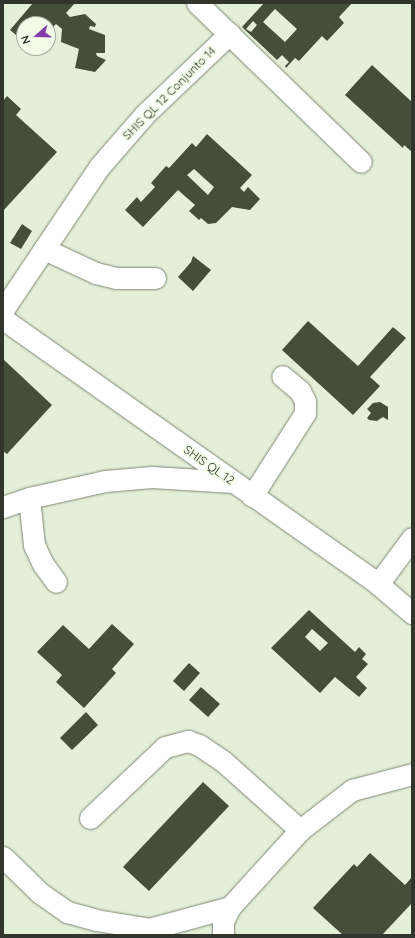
<!DOCTYPE html>
<style>
body{margin:0}
#map{position:relative;width:415px;height:938px;overflow:hidden;background:#e4efd9;font-family:Quicksand,sans-serif}
div>[style]{position:absolute}
.building>*{inset:0;background:#454d3b}
.roads{filter:drop-shadow(0 0 1px #7f8875) drop-shadow(0 0 1px #7f8875)}
.minor>*{height:21px;margin:-10.5px;padding:0 10.5px;transform-origin:10.5px;border-radius:10.5px;background:#fff}
span{translate:-50% -50%;white-space:nowrap;text-align:center;line-height:1.15;-webkit-text-stroke:4px #f2fce6;paint-order:stroke}
.street-label{font-size:12px;color:#31352c}
.frame{position:absolute;inset:0;border:4px solid #31352c;pointer-events:none}
.north{position:absolute;left:16px;top:16px;width:40px;height:40px;box-sizing:border-box;background:#f2fce6;border:1px solid #a5ac9c;border-radius:50%;rotate:250deg;font-size:11px;font-weight:700;line-height:16px;text-align:center;color:#31352c}
.north::after{content:'';display:block;margin:auto;width:14px;height:18px;background:#863caf;clip-path:polygon(50% 0,100% 100%,50% 72%,0 100%)}
</style>
<div id="map">
<div class="building">
<i style="clip-path:polygon(33px 3px,75px 3px,66px 13px,70px 17px,85px 14px,96px 24px,95px 27px,90px 26px,89px 29px,105px 35px,105px 53px,96px 53px,97px 56px,106px 60px,95px 72px,75px 68px,79px 49px,61px 42px,62px 29px,56px 24px,48px 32px,48px 24px,24px 24px,24px 35px,21px 39px,10px 30px)"></i>
<i style="clip-path:polygon(evenodd,264px 3px,324px 4px,352px 3px,339px 17px,344px 23px,327px 41px,322px 36px,299px 61px,295px 58px,286px 68px,285px 66px,289px 62px,282px 55px,277px 60px,242px 27px,264px 3px,275px 9px,297px 29px,285px 42px,263px 22px,275px 9px,264px 3px,253px 21px,257px 25px,251px 32px,246px 29px,253px 21px)"></i>
<i style="clip-path:polygon(372px 65px,412px 102px,412px 152px,404px 145px,403px 148px,345px 95px)"></i>
<i style="clip-path:polygon(7px 96px,21px 109px,16px 115px,57px 152px,3px 211px,3px 101px)"></i>
<i style="clip-path:polygon(evenodd,207px 134px,252px 175px,240px 188px,244px 192px,248px 187px,260px 199px,250px 210px,232px 207px,216px 223px,208px 224px,201px 218px,199px 220px,189px 211px,195px 205px,178px 190px,143px 227px,125px 210px,137px 197px,141px 202px,155px 187px,151px 183px,166px 166px,169px 168px,192px 143px,196px 147px,207px 134px,194px 169px,214px 187px,208px 195px,187px 175px,194px 169px)"></i>
<i style="clip-path:polygon(22px 224px,32px 231px,21px 249px,10px 243px)"></i>
<i style="clip-path:polygon(193px 256px,211px 270px,193px 291px,178px 277px,191px 262px)"></i>
<i style="clip-path:polygon(308px 321px,358px 366px,393px 327px,406px 338px,370px 377px,380px 386px,353px 415px,282px 350px)"></i>
<i style="clip-path:polygon(3px 359px,52px 405px,7px 454px,3px 451px)"></i>
<i style="clip-path:polygon(380px 402px,388px 407px,388px 420px,383px 417px,377px 421px,369px 420px,367px 418px,371px 413px,367px 409px,373px 403px)"></i>
<i style="clip-path:polygon(evenodd,309px 610px,355px 652px,359px 647px,366px 654px,362px 659px,368px 664px,356px 677px,367px 688px,359px 697px,335px 677px,320px 693px,271px 648px,309px 610px,312px 629px,328px 643px,320px 651px,305px 637px,312px 629px)"></i>
<i style="clip-path:polygon(112px 624px,134px 644px,112px 669px,116px 673px,84px 708px,56px 682px,62px 675px,37px 652px,63px 625px,89px 649px)"></i>
<i style="clip-path:polygon(189px 663px,200px 673px,184px 691px,173px 681px)"></i>
<i style="clip-path:polygon(201px 687px,220px 704px,208px 717px,189px 700px)"></i>
<i style="clip-path:polygon(86px 712px,98px 725px,72px 750px,60px 738px)"></i>
<i style="clip-path:polygon(203px 782px,229px 806px,149px 891px,123px 867px)"></i>
<i style="clip-path:polygon(370px 853px,405px 885px,412px 877px,412px 903px,382px 935px,343px 935px,313px 908px,354px 864px,357px 867px)"></i>
</div>
<div class="roads">
<div class="minor">
<i style="left:197px;top:3px;width:228px;rotate:44.1deg"></i>
<i style="left:44px;top:249px;width:57px;rotate:24.8deg"></i>
<i style="left:96px;top:273px;width:21px;rotate:14deg"></i>
<i style="left:116px;top:278px;width:39px"></i>
<i style="left:3px;top:310px;width:172px;rotate:-56.1deg"></i>
<i style="left:99px;top:167px;width:70px;rotate:-49deg"></i>
<i style="left:145px;top:114px;width:117px;rotate:-43.6deg"></i>
<i style="left:3px;top:319px;width:459px;rotate:35.2deg"></i>
<i style="left:378px;top:584px;width:45px;rotate:40.5deg"></i>
<i style="left:252px;top:496px;width:98px;rotate:-57.4deg"></i>
<i style="left:305px;top:413px;width:12px;rotate:-90deg"></i>
<i style="left:305px;top:401px;width:11px;rotate:-117deg"></i>
<i style="left:300px;top:391px;width:23px;rotate:-140deg"></i>
<i style="left:29px;top:498px;width:47px;rotate:83.9deg"></i>
<i style="left:34px;top:545px;width:21px;rotate:65deg"></i>
<i style="left:43px;top:564px;width:22px;rotate:54deg"></i>
<i style="left:3px;top:507px;width:28px;rotate:-19deg"></i>
<i style="left:29px;top:498px;width:78px;rotate:-12.6deg"></i>
<i style="left:105px;top:481px;width:47px;rotate:-4.9deg"></i>
<i style="left:152px;top:477px;width:81px;rotate:3.5deg"></i>
<i style="left:378px;top:584px;width:57px;rotate:-53.5deg"></i>
<i style="left:90px;top:818px;width:103px;rotate:-43.4deg"></i>
<i style="left:165px;top:747px;width:24px;rotate:-15deg"></i>
<i style="left:188px;top:741px;width:12px;rotate:20deg"></i>
<i style="left:199px;top:745px;width:30px;rotate:34deg"></i>
<i style="left:224px;top:762px;width:102px;rotate:41.8deg"></i>
<i style="left:3px;top:857px;width:52px;rotate:44.2deg"></i>
<i style="left:40px;top:893px;width:33px;rotate:35deg"></i>
<i style="left:67px;top:912px;width:30px;rotate:15deg"></i>
<i style="left:96px;top:920px;width:56px;rotate:9.3deg"></i>
<i style="left:138px;top:932px;width:95px;rotate:-15.2deg"></i>
<i style="left:223px;top:935px;width:14px;rotate:-90deg"></i>
<i style="left:223px;top:921px;width:16px;rotate:-63deg"></i>
<i style="left:230px;top:907px;width:104px;rotate:-47.7deg"></i>
<i style="left:300px;top:830px;width:66px;rotate:-37.6deg"></i>
<i style="left:352px;top:790px;width:62px;rotate:-14.9deg"></i>
</div>
</div>
<div class="street-label">
<span style="left:169px;top:93px;rotate:-45deg">SHIS QL 12 Conjunto 14</span>
<span style="left:209px;top:465px;rotate:35deg">SHIS QL 12</span>
</div>
<div class="frame"></div>
<div class="north">N</div>
</div>
